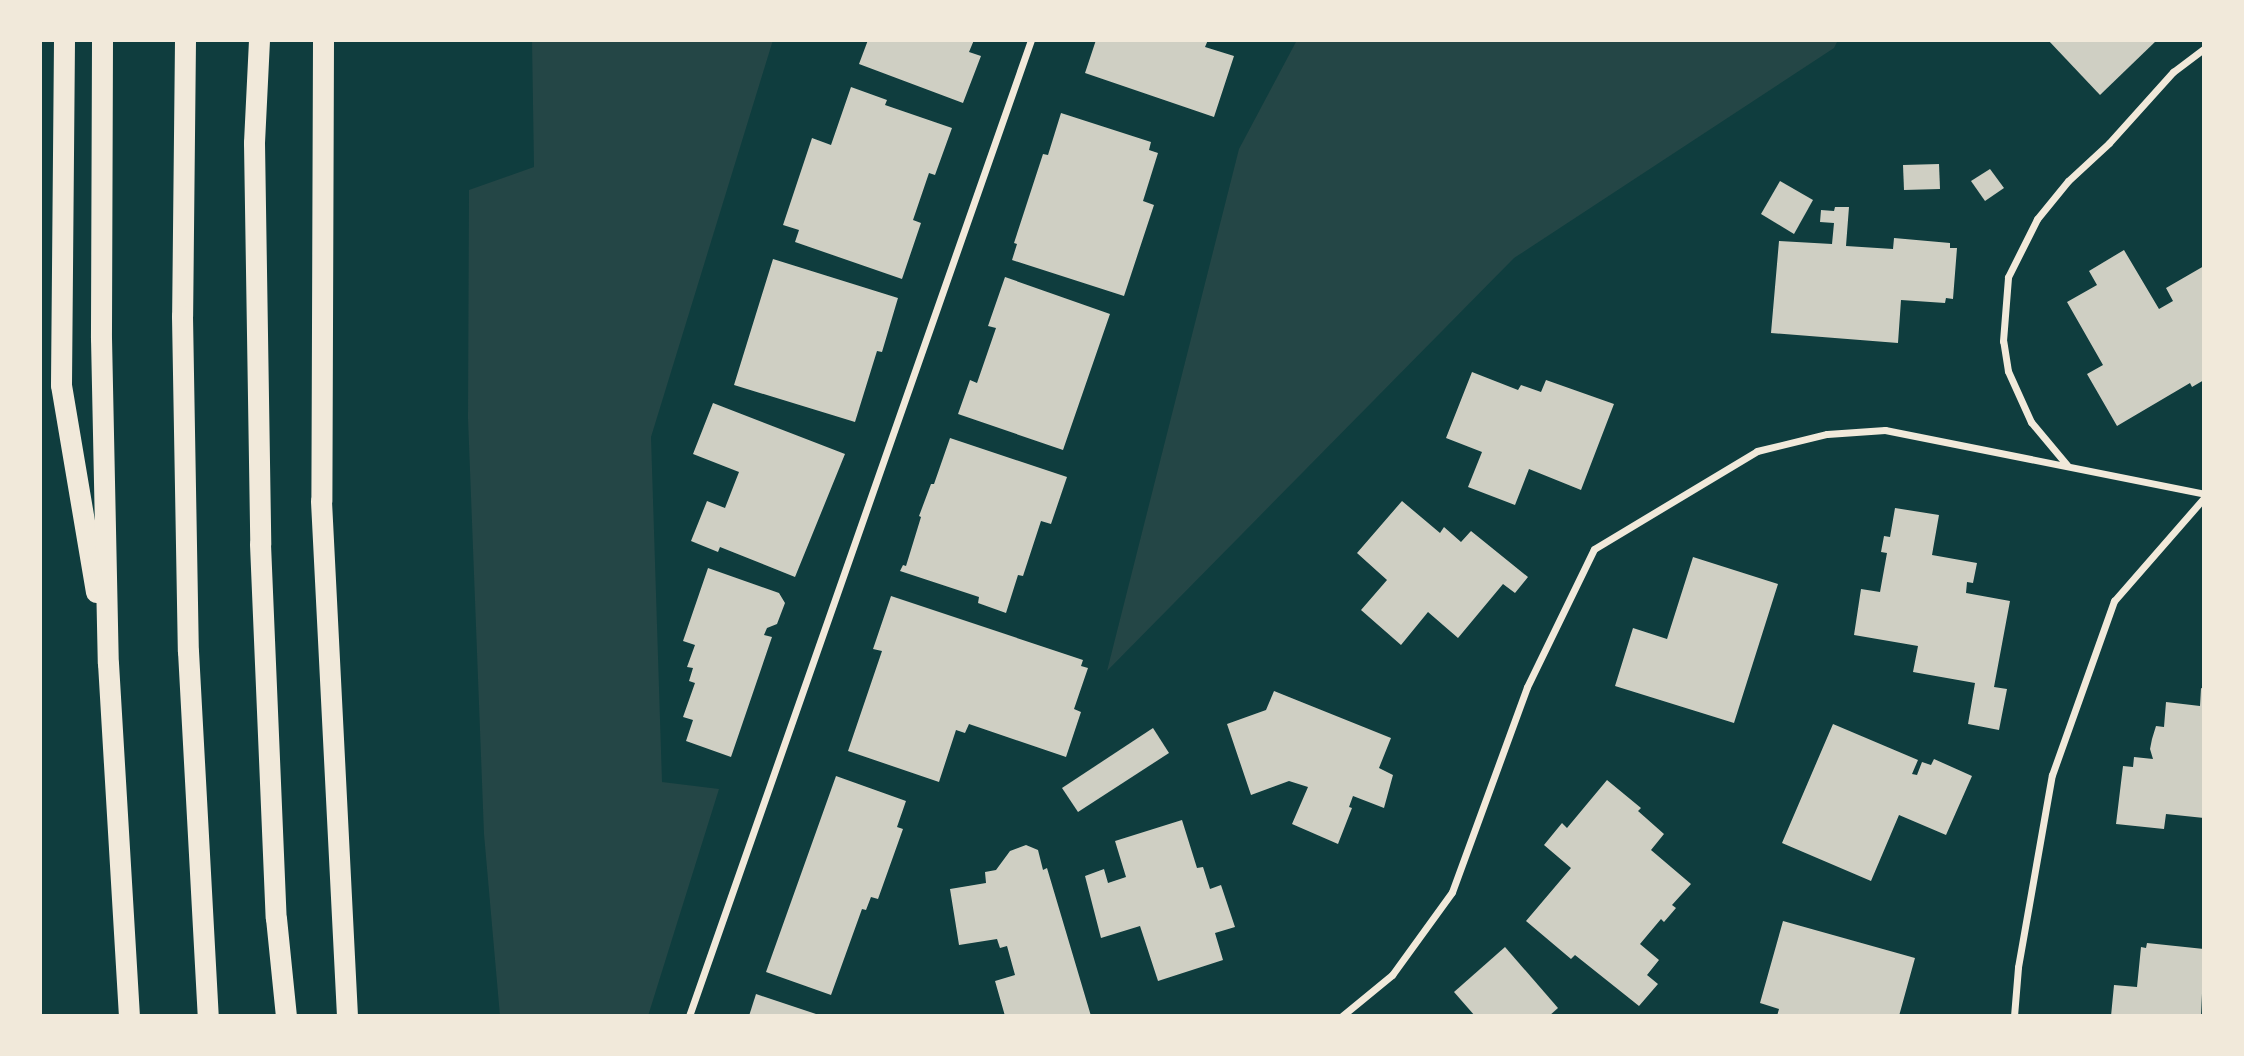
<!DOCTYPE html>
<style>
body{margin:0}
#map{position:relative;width:2244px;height:1056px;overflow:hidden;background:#0f3d3e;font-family:Quicksand,sans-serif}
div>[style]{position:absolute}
.green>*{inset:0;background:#244646}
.building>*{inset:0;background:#cfcfc3}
.minor>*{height:7px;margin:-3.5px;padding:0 3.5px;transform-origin:3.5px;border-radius:3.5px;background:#f1e9da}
.motorway>*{height:21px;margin:-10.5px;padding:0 10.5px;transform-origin:10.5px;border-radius:10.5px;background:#f1e9da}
span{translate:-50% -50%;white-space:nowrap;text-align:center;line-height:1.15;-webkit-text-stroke:7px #f1e9da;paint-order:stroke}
.frame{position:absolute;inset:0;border:42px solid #f1e9da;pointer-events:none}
</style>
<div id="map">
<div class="green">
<i style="clip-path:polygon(532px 40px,773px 40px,651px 437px,662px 782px,719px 789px,648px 1016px,500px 1016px,484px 834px,468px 418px,469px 190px,534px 167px)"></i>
<i style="clip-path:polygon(1297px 40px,1838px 40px,1834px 48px,1514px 258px,1107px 671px,1239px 149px)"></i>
</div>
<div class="building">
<i style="clip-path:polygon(868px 40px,974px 40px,969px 52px,981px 56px,963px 103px,859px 64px)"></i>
<i style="clip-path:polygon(1096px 40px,1208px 40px,1205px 47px,1234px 56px,1214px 117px,1085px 73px)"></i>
<i style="clip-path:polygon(2048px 40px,2157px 40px,2100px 95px)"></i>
<i style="clip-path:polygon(851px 87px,887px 100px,885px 105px,952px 128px,935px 175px,929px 173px,913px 220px,921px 223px,902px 279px,795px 242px,799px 230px,783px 225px,812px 138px,831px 145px)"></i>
<i style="clip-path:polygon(1061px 113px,1151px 142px,1149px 150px,1158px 153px,1143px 201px,1154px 205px,1124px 296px,1012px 260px,1017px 244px,1014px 243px,1043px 154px,1048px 155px)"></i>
<i style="clip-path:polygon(1939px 164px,1940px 189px,1904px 190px,1903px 165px)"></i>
<i style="clip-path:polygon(1990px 169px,2004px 188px,1985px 201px,1971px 181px)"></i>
<i style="clip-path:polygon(1780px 181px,1813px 200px,1794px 234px,1761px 214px)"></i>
<i style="clip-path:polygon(1835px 207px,1849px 207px,1846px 246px,1893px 249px,1894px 238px,1950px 243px,1950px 248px,1957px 248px,1953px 299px,1946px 298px,1945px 303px,1901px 300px,1898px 343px,1771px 333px,1779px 241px,1832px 244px,1834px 223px,1820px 222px,1821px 210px,1834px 211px)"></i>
<i style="clip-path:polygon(2124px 250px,2159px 309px,2173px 301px,2166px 288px,2204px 266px,2204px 380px,2192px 387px,2190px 383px,2117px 426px,2087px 374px,2103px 365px,2067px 302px,2097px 285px,2089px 271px)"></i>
<i style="clip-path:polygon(773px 259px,898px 298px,882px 352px,877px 351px,855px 422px,734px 385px)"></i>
<i style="clip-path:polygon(1005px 277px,1110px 314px,1063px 450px,958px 414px,970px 380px,977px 383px,996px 328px,988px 326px)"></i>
<i style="clip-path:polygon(1472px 372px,1518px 390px,1521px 385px,1541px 392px,1546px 380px,1614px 404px,1581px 490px,1529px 469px,1515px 505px,1468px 487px,1482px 452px,1446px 438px)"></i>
<i style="clip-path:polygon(713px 403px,845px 454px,795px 577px,720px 547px,718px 552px,691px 541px,707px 501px,725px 508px,739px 472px,693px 454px)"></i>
<i style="clip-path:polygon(950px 438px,1067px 477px,1051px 524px,1041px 521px,1023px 576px,1018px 575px,1006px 613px,978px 603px,979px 597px,900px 571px,903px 565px,906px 566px,921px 517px,919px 516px,931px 484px,934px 484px)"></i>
<i style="clip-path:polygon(1402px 501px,1440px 533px,1444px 527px,1461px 542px,1471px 531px,1528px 577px,1515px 593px,1503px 584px,1458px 638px,1428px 612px,1401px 645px,1361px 610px,1387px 580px,1357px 553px)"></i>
<i style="clip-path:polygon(1895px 508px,1939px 515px,1932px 555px,1977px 563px,1973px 583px,1967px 582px,1966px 593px,2010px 601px,1994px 687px,2007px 689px,1999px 730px,1968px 724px,1975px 683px,1913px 672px,1918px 646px,1854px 635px,1861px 589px,1880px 592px,1887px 553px,1881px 552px,1884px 536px,1890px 537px)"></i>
<i style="clip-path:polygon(1693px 557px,1778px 584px,1734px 723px,1615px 686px,1633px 628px,1667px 639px)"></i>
<i style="clip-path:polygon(708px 568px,779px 593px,785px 603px,777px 624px,767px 628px,764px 635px,772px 637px,731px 757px,686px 741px,693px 720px,683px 717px,695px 683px,689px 681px,693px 668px,687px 667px,695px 645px,683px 641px)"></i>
<i style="clip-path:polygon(891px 596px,1083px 660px,1081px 666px,1088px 668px,1074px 709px,1081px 712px,1066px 757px,969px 724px,965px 733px,956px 730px,939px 782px,848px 751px,882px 651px,873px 649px)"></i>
<i style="clip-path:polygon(2201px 688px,2204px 689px,2204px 818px,2166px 814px,2164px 829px,2116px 824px,2123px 766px,2133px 767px,2134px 757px,2153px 759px,2150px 749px,2152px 739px,2156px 726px,2164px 727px,2166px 702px,2200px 706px)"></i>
<i style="clip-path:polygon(1274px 691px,1391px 738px,1379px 768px,1393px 775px,1384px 808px,1353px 796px,1349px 807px,1352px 808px,1338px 844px,1292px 824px,1308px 787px,1289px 781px,1251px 795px,1227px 724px,1266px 710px)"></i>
<i style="clip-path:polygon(1833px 724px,1918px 760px,1912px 774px,1917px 775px,1922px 762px,1931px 765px,1934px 759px,1972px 776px,1946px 835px,1899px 815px,1871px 881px,1782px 843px)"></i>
<i style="clip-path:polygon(1153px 728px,1169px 753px,1078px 812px,1062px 788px)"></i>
<i style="clip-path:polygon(836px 776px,906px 801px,897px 827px,903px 829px,878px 899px,871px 897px,866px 910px,862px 909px,831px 995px,766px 972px)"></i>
<i style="clip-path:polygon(1607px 780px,1641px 808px,1638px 811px,1664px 834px,1651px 850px,1691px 884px,1672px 905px,1676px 908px,1664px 922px,1661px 919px,1640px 944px,1659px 960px,1647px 975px,1658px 984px,1639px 1006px,1575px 955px,1571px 959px,1526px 921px,1571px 868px,1544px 845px,1562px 823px,1567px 828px)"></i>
<i style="clip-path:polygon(1182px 820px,1197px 868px,1203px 867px,1210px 889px,1221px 885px,1235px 927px,1215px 933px,1223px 960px,1158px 981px,1140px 926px,1101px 938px,1085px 876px,1104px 869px,1108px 883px,1126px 877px,1115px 841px)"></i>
<i style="clip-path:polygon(1026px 845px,1038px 850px,1043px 870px,1047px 868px,1091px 1016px,1005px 1016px,995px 981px,1015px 975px,1007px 946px,1000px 948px,997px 939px,959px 945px,950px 889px,986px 883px,985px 872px,996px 870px,1010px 851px)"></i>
<i style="clip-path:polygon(1783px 921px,1915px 958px,1899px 1016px,1777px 1016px,1779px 1009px,1760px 1003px)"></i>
<i style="clip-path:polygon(2147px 943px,2204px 949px,2201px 1016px,2111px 1016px,2114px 985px,2137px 987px,2141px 947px,2146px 948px)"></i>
<i style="clip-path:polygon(1505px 947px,1558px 1008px,1549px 1016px,1475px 1016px,1454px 992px)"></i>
<i style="clip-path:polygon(756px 994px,819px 1015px,819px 1016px,749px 1016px)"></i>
</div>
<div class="minor">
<i style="left:2067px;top:465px;width:56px;rotate:-129.9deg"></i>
<i style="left:2031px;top:422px;width:56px;rotate:-114.3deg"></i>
<i style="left:2008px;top:371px;width:30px;rotate:-99deg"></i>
<i style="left:2003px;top:341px;width:64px;rotate:-85.5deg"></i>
<i style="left:2008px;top:277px;width:65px;rotate:-63.4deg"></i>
<i style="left:2037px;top:219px;width:49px;rotate:-50.8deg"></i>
<i style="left:2068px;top:181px;width:56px;rotate:-42.8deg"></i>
<i style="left:2109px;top:143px;width:96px;rotate:-48deg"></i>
<i style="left:2173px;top:72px;width:39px;rotate:-37deg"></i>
<i style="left:689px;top:1016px;width:1034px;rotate:-70.69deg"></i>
<i style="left:1342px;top:1016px;width:65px;rotate:-39.4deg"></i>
<i style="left:1392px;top:975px;width:102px;rotate:-54.1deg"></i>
<i style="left:1452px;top:892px;width:218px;rotate:-69.9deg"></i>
<i style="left:1527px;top:687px;width:153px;rotate:-64.1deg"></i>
<i style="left:1594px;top:549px;width:190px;rotate:-31deg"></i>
<i style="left:1757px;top:451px;width:72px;rotate:-13.7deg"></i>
<i style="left:1827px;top:434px;width:58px;rotate:-3.9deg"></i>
<i style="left:1885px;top:430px;width:325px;rotate:11.3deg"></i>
<i style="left:2014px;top:1016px;width:49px;rotate:-85.3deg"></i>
<i style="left:2018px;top:967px;width:195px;rotate:-80deg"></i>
<i style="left:2052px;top:775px;width:185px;rotate:-70.4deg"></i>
<i style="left:2114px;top:601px;width:137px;rotate:-48.9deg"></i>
</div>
<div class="motorway">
<i style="left:64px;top:40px;width:345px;rotate:90.5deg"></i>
<i style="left:61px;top:385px;width:210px;rotate:80.4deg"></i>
<i style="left:102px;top:40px;width:298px;rotate:90.2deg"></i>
<i style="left:101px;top:338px;width:325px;rotate:88.8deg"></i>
<i style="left:108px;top:663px;width:354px;rotate:86.6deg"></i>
<i style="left:185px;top:40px;width:276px;rotate:90.6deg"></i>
<i style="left:182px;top:316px;width:335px;rotate:89deg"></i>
<i style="left:188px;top:651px;width:366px;rotate:86.9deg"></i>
<i style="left:259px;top:40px;width:103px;rotate:92.8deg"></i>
<i style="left:254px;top:143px;width:401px;rotate:89.1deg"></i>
<i style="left:260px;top:544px;width:374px;rotate:87.6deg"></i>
<i style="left:276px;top:918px;width:99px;rotate:84.2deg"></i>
<i style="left:323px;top:40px;width:461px;rotate:90.2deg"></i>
<i style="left:321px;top:501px;width:516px;rotate:87.11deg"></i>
</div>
<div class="frame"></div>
</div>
